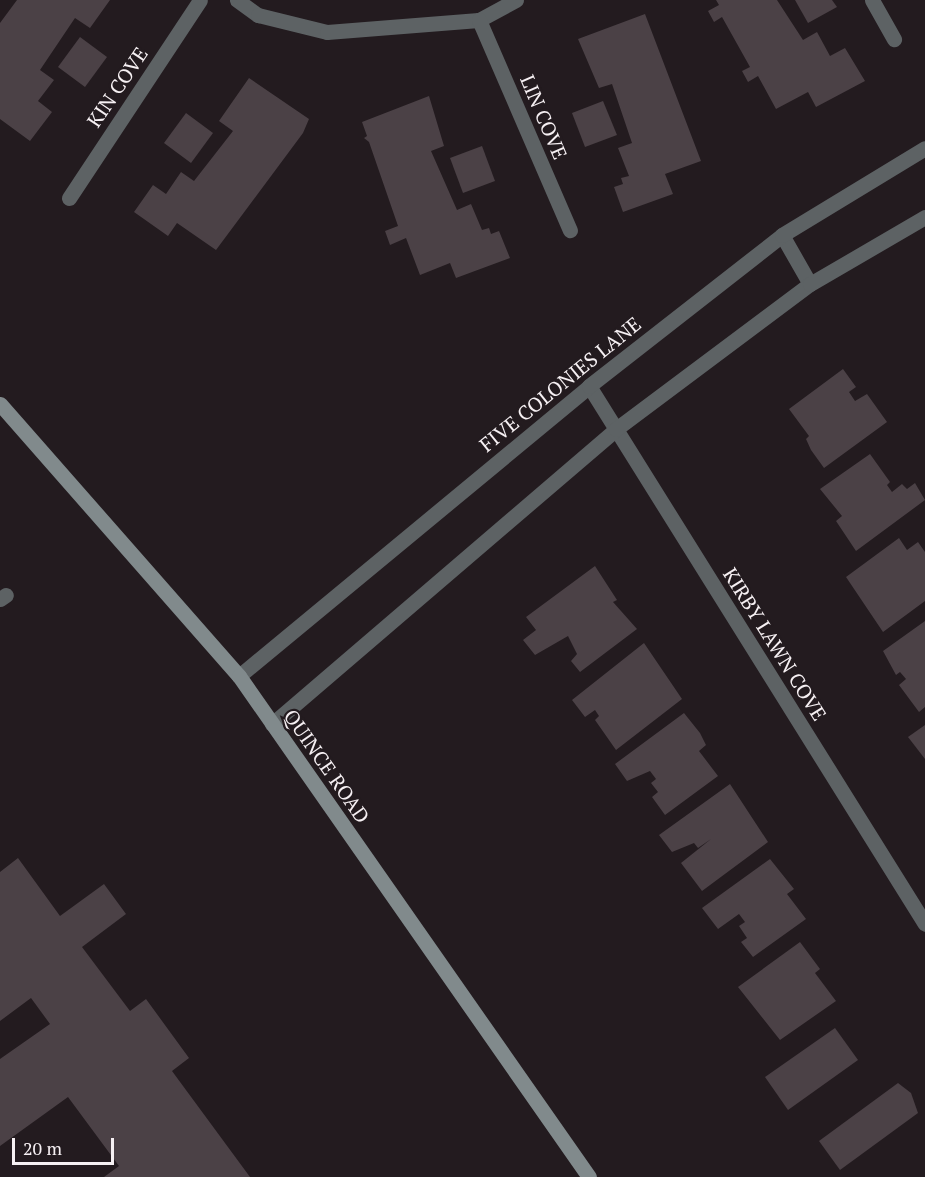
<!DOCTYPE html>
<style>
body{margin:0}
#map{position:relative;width:925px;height:1177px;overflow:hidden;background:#231b1f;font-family:"PT Serif",serif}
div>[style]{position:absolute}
.building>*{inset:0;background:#4b4146}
.service>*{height:15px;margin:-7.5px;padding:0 7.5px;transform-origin:7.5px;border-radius:7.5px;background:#5d6264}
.minor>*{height:15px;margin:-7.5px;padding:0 7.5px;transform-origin:7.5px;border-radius:7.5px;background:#5d6264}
.tertiary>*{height:15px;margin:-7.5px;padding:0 7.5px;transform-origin:7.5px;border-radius:7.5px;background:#5d6264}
.secondary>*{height:15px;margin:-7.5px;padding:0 7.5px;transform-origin:7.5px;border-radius:7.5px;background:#818a8c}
span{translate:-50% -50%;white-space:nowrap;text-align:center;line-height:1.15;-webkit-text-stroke:4.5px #231b1f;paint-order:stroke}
.street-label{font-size:20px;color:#f6f0f3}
.scale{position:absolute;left:12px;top:1138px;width:102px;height:27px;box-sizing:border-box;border:3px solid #f6f0f3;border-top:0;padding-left:8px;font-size:18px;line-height:21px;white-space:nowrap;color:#f6f0f3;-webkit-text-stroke:4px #231b1f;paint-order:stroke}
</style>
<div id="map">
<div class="building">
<i style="clip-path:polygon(17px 0,110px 0,90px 28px,75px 18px,40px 70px,54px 80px,38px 101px,52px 112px,30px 141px,0 119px,0 23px)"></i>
<i style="clip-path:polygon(716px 0,777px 0,803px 40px,817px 32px,830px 56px,845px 48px,865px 81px,816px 107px,808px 92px,776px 109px,758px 76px,748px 82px,742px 71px,750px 67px,722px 17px,714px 22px,708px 11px,719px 5px)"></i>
<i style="clip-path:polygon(795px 0,832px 0,837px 7px,808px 23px)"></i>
<i style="clip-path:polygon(645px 14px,701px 161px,665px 174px,673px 194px,623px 212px,614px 187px,623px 184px,621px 178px,629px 176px,618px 148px,632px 143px,612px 84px,599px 88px,578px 39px)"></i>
<i style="clip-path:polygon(80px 37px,107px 57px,85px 87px,58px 67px)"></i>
<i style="clip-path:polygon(249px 78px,309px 119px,303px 133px,216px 250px,177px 223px,168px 236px,134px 212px,153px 185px,166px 194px,181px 172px,194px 181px,233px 131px,219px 121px)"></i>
<i style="clip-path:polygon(429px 96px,444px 146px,431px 151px,457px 210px,471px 204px,482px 230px,489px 228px,491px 234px,499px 231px,510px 258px,456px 278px,450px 263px,420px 275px,406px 238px,390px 245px,385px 231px,398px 226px,369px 142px,364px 138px,367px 136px,362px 122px)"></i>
<i style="clip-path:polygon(603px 101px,617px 135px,585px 147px,572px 113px)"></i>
<i style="clip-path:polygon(186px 113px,213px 133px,191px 163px,164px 143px)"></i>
<i style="clip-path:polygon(482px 146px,495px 181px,463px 193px,450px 158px)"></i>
<i style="clip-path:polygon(843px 369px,856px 387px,849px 392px,855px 401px,867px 394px,887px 422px,824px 468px,811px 450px,806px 439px,809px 436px,789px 409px)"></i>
<i style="clip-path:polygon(870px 454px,890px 482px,887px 485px,892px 492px,902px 484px,907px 489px,915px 483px,925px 500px,856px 551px,836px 521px,842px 516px,820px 489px)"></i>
<i style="clip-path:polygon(899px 538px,907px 550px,918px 542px,925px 552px,925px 601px,883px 632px,846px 577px)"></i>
<i style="clip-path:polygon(595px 566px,617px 600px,613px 602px,637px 629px,580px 672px,571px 661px,577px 654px,568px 636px,535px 655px,523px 640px,536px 630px,526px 617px)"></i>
<i style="clip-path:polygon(925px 621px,925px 707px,919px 712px,899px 685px,906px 679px,900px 672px,896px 675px,883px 651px)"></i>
<i style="clip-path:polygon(644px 643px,682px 699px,616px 750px,595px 720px,599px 716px,595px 710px,585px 717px,572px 700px)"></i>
<i style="clip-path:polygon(684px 713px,700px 733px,706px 745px,699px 751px,718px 776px,665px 815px,652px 797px,658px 792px,651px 783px,656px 779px,650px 771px,627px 781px,615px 764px)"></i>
<i style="clip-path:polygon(925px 725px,925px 759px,908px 737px)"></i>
<i style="clip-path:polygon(730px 784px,768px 842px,702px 891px,681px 863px,711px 839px,698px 848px,694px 843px,672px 852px,659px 835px)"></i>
<i style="clip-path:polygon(18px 858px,60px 916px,104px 884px,126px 914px,82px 947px,130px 1011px,146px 999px,189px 1058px,172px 1071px,250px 1177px,104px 1177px,119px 1166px,68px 1097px,0 1146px,0 1059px,50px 1024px,31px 998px,0 1021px,0 872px)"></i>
<i style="clip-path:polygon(770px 859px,794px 889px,787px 894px,806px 919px,753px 957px,741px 942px,747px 938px,739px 926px,745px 922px,739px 914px,718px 929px,702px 908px)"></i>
<i style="clip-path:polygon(800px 942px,820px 969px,815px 973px,836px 1001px,780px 1040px,738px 987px)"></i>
<i style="clip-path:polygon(835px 1028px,858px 1060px,788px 1110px,765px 1077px)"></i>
<i style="clip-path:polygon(898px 1083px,911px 1093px,918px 1113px,840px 1170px,819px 1141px)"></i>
</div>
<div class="service">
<i style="left:0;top:599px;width:7px;rotate:-34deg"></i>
</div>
<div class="minor">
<i style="left:237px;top:0;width:26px;rotate:36deg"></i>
<i style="left:258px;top:15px;width:71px;rotate:13.8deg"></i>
<i style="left:327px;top:32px;width:152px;rotate:-4.5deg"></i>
<i style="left:479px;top:20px;width:42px;rotate:-28.4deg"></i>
<i style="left:872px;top:0;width:45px;rotate:60.6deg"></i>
<i style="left:479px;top:20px;width:229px;rotate:66.6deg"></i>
<i style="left:69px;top:198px;width:237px;rotate:-56.5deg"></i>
<i style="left:589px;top:386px;width:634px;rotate:58.01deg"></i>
</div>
<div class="tertiary">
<i style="left:782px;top:235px;width:56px;rotate:60.3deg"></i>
<i style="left:239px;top:676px;width:455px;rotate:-39.6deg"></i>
<i style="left:589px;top:386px;width:245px;rotate:-38deg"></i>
<i style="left:782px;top:235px;width:167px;rotate:-31.3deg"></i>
<i style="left:272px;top:724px;width:453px;rotate:-40.6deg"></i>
<i style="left:616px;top:429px;width:242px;rotate:-36.8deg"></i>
<i style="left:810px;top:284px;width:133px;rotate:-30.2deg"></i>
</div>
<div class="secondary">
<i style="left:0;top:404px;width:362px;rotate:48.7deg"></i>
<i style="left:239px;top:676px;width:611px;rotate:55.06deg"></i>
</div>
<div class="street-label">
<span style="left:117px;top:87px;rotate:-56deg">KIN COVE</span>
<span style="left:544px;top:117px;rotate:67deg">LIN COVE</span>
<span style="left:560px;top:384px;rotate:-39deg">FIVE COLONIES LANE</span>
<span style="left:775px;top:644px;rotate:58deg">KIRBY LAWN COVE</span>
<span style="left:327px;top:766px;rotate:55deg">QUINCE ROAD</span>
</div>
<div class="scale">20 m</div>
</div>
